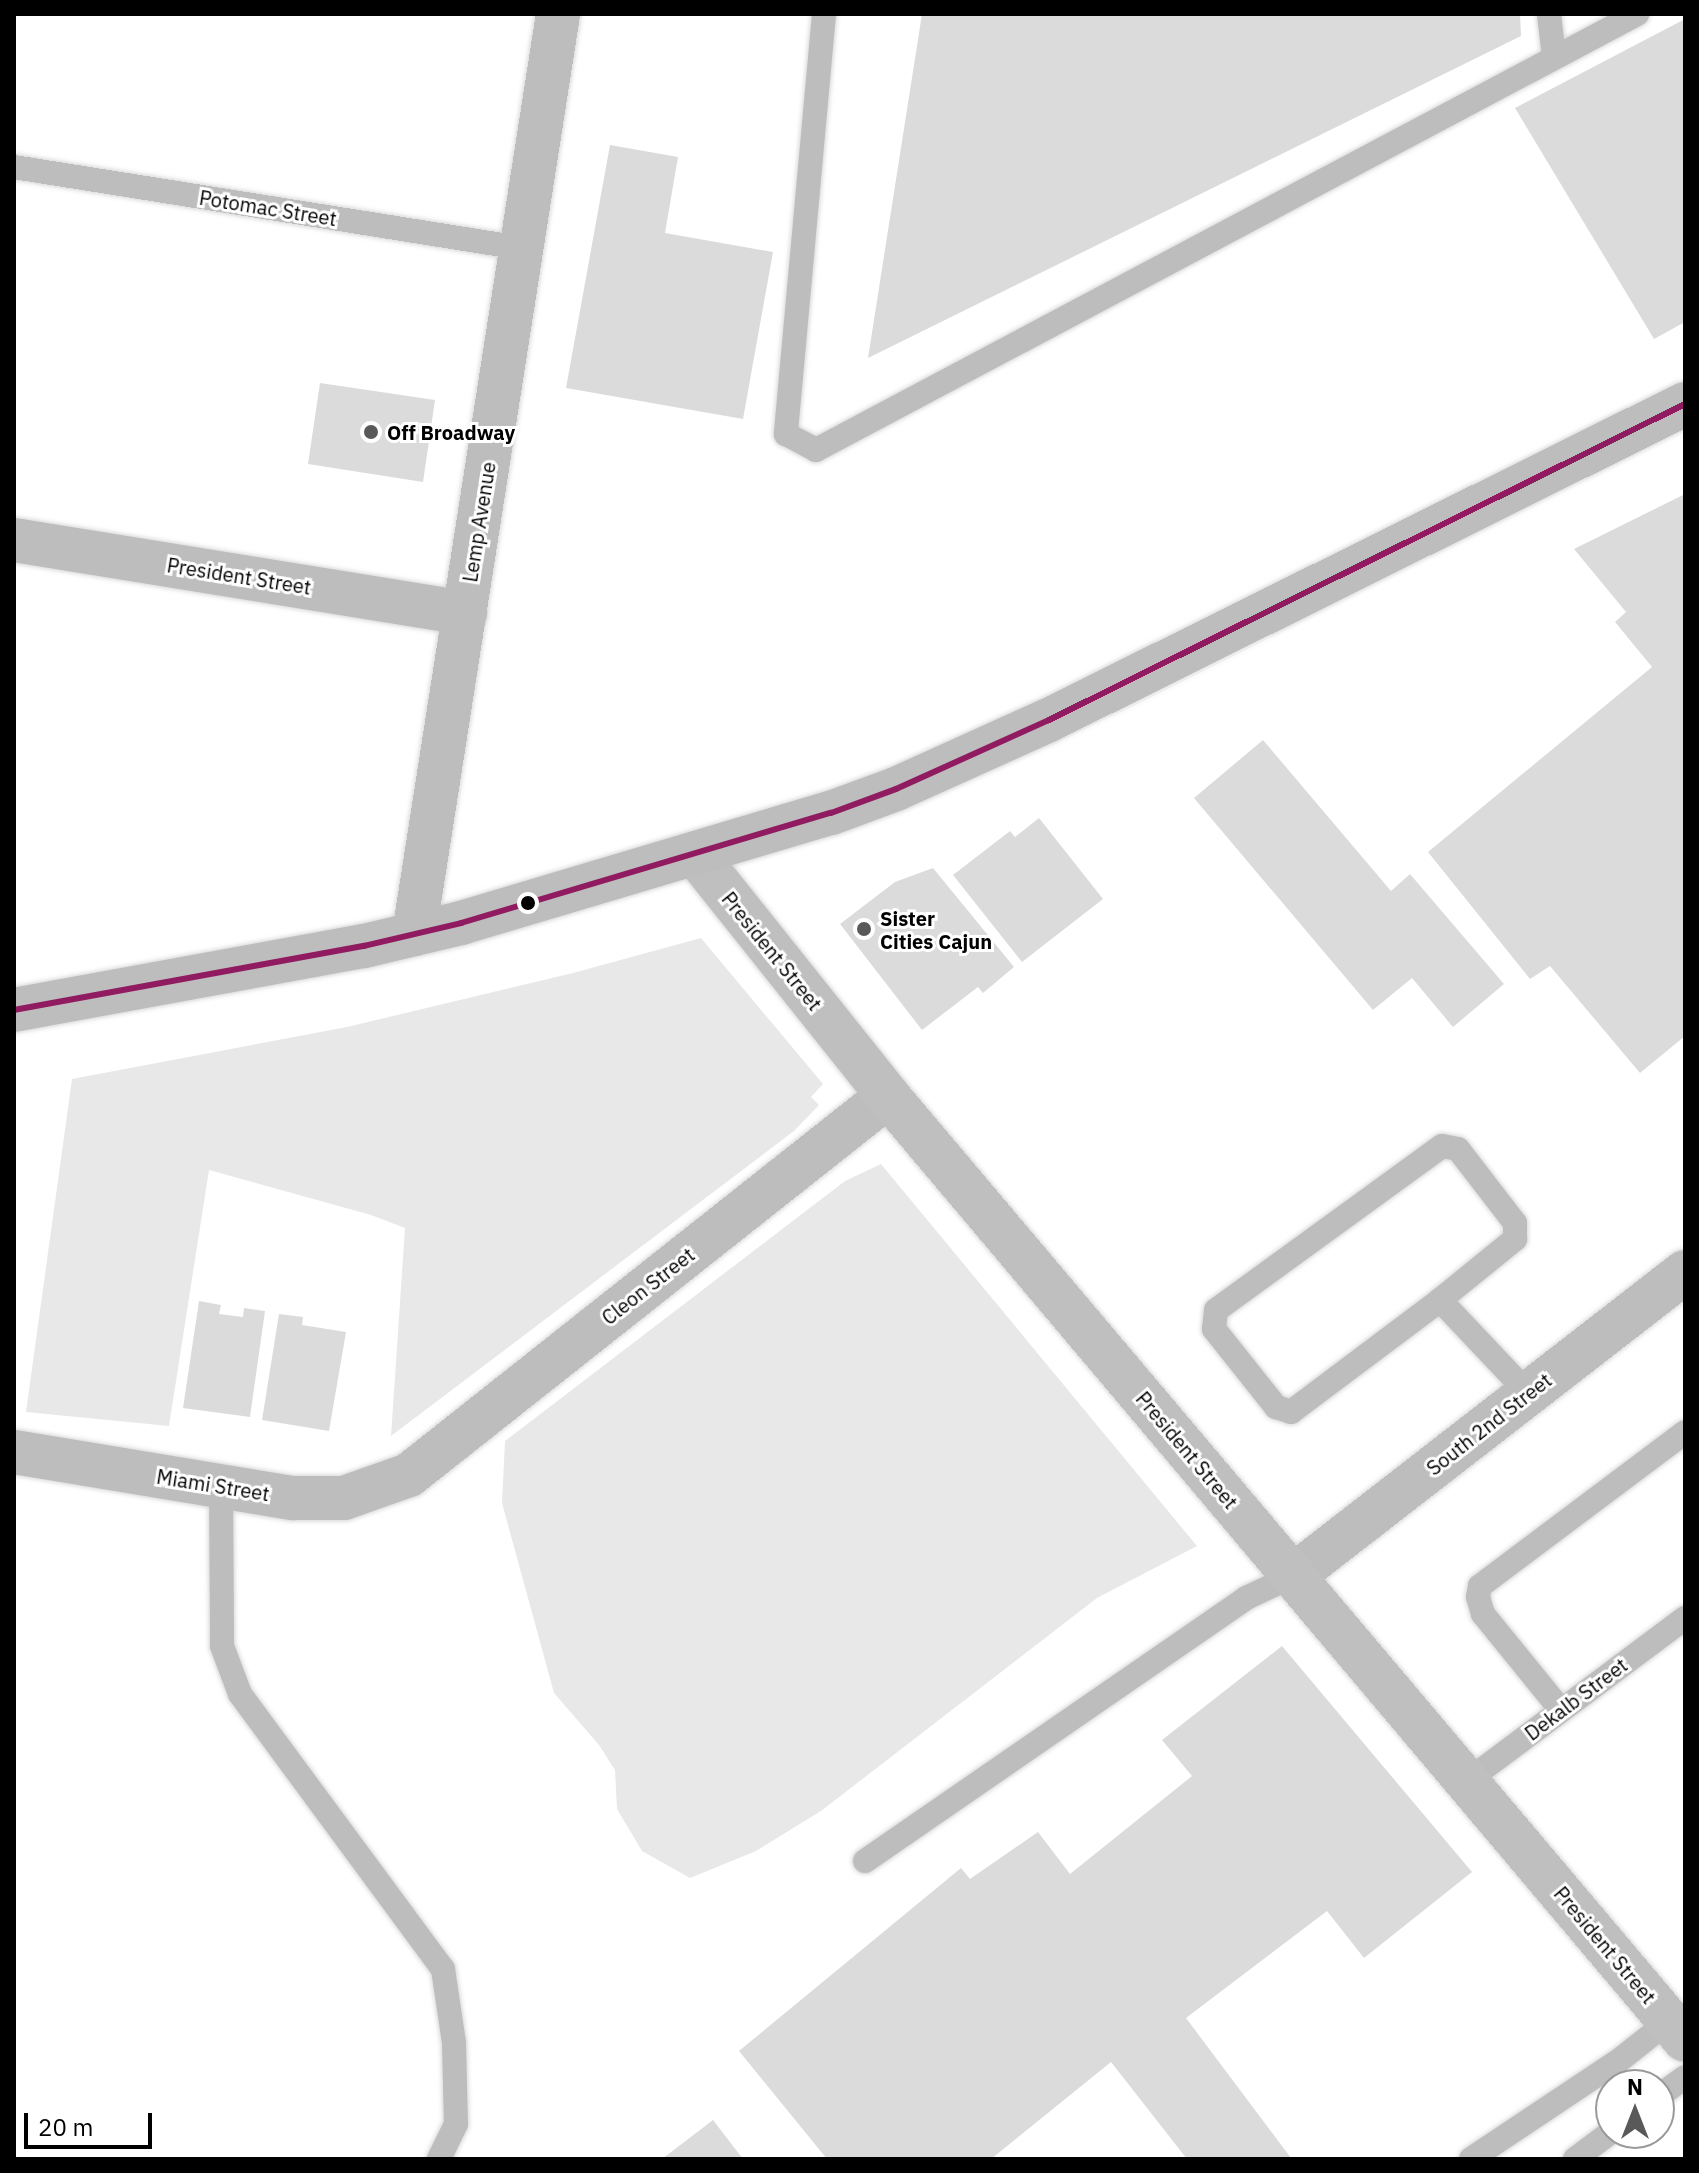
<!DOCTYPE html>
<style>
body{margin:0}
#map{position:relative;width:1699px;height:2173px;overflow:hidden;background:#fff;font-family:"IBM Plex Sans",sans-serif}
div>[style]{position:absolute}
.green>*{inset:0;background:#e8e8e8}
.building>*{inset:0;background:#dbdbdb}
.roads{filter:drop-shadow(0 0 2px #dbdbdb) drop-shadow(0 0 2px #dbdbdb)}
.lane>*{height:24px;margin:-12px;padding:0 12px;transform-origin:12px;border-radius:12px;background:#bdbdbd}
.street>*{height:44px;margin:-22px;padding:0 22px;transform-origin:22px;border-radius:22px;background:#bdbdbd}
.secondary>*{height:44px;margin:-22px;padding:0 22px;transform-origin:22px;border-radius:22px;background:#bfbfbf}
.primary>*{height:44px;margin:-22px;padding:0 22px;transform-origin:22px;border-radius:22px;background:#bdbdbd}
.bus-1>*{height:6px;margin:-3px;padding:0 3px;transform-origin:3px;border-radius:3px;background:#901b61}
.dots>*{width:22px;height:22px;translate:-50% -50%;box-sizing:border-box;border:4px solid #fff;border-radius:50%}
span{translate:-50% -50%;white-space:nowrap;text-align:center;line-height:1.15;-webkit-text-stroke:6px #fff;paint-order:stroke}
.street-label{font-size:20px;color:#000}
.poi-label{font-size:20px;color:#000;font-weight:700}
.left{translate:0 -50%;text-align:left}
.frame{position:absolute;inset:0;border:16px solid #000;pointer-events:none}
.north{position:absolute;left:1595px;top:2069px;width:80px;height:80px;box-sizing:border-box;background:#fff;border:2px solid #999;border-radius:50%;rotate:0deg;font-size:22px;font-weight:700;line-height:32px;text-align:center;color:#000}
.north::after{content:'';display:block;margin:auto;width:28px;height:36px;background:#595959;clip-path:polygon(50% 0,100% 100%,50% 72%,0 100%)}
.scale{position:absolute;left:24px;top:2113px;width:128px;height:36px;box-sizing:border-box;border:4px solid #000;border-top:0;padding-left:10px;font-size:24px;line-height:28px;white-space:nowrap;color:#000;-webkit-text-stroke:6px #fff;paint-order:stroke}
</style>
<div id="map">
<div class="green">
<i style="clip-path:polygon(701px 938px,823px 1084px,811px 1097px,819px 1105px,794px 1131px,391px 1436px,405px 1228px,371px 1215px,209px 1170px,169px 1426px,26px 1412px,72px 1079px,347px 1027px,573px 973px)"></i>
<i style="clip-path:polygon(881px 1164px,1197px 1546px,1097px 1598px,821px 1811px,756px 1851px,690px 1878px,642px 1851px,617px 1809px,615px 1770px,599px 1745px,554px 1693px,502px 1503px,505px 1441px,845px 1181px)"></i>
</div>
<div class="building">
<i style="clip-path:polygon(922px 14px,1520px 14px,1521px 36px,868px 358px)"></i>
<i style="clip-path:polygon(1685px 19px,1685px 322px,1654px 339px,1515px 108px)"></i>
<i style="clip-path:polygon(610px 145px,678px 157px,665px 233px,773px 252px,743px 419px,566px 388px)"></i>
<i style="clip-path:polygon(320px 383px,435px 400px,423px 482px,308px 464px)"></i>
<i style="clip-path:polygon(1685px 494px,1685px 1036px,1640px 1073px,1550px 966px,1530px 979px,1428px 852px,1652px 667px,1615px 622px,1626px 612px,1574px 549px)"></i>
<i style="clip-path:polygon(1263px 740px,1391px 891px,1410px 874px,1504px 984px,1453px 1027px,1412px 978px,1373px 1010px,1194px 798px)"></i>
<i style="clip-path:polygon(1039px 818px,1103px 899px,1022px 962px,953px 875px,1010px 831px,1015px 837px)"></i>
<i style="clip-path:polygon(933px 868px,1014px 967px,983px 993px,978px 987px,922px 1030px,840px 924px,895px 882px)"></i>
<i style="clip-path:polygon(199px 1301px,221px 1305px,219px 1314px,243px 1317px,244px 1308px,265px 1311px,250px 1417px,183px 1408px)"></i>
<i style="clip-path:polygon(279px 1314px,303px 1317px,302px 1325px,346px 1332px,329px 1431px,262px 1420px)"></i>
<i style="clip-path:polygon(1282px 1646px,1472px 1872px,1364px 1958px,1327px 1911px,1186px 2018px,1291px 2158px,1187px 2159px,1111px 2062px,991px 2159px,827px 2159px,739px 2051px,961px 1868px,970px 1879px,1038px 1832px,1070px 1874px,1192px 1776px,1162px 1740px)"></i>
<i style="clip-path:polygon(713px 2120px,743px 2159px,662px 2159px)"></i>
</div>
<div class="roads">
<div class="lane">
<i style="left:824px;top:14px;width:422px;rotate:95.2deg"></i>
<i style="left:786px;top:434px;width:34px;rotate:28deg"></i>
<i style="left:816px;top:450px;width:930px;rotate:-27.97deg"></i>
<i style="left:1549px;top:14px;width:43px;rotate:83.4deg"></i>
<i style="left:14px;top:167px;width:513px;rotate:9.08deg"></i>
<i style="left:1440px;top:1300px;width:97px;rotate:-39.1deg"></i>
<i style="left:1515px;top:1239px;width:16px;rotate:-90deg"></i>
<i style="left:1515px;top:1223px;width:93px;rotate:-127.6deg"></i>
<i style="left:1458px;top:1149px;width:16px;rotate:-169deg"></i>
<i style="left:1442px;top:1146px;width:279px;rotate:144deg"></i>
<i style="left:1216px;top:1310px;width:19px;rotate:96deg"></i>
<i style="left:1214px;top:1329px;width:100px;rotate:51.5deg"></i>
<i style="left:1276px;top:1407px;width:16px;rotate:18deg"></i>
<i style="left:1291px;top:1412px;width:186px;rotate:-36.9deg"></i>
<i style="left:1440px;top:1300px;width:128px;rotate:46.6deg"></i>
<i style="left:221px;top:1486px;width:160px;rotate:89.6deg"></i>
<i style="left:222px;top:1646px;width:51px;rotate:69.4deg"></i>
<i style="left:240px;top:1694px;width:342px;rotate:53.6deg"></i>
<i style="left:443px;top:1969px;width:75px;rotate:81.5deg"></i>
<i style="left:454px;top:2043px;width:81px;rotate:88.6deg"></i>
<i style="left:456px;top:2124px;width:39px;rotate:116deg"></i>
<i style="left:1561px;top:1710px;width:124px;rotate:-129.1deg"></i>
<i style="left:1483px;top:1614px;width:18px;rotate:-106deg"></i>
<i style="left:1478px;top:1597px;width:11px;rotate:-80deg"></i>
<i style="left:1480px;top:1586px;width:256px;rotate:-36.9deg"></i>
<i style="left:1467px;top:1781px;width:272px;rotate:-36.8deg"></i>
<i style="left:865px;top:1861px;width:463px;rotate:-34.6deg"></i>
<i style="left:1246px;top:1598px;width:52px;rotate:-25.1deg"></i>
<i style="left:1659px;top:2096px;width:32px;rotate:-36deg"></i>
<i style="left:1471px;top:2159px;width:180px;rotate:-33.7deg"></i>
<i style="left:1621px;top:2059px;width:61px;rotate:-38.4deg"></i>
<i style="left:1575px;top:2159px;width:45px;rotate:-36.9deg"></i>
</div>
<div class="street">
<i style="left:14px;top:540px;width:457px;rotate:9.2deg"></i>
<i style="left:414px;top:934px;width:931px;rotate:-81.1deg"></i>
<i style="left:14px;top:1452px;width:283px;rotate:9.4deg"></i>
<i style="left:293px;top:1498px;width:51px"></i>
<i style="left:344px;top:1498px;width:69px;rotate:-19.5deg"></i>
<i style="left:409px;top:1475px;width:611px;rotate:-38.35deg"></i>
<i style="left:1293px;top:1576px;width:496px;rotate:-37.8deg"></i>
</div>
<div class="secondary">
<i style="left:695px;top:854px;width:310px;rotate:51.4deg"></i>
<i style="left:888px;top:1096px;width:1235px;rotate:49.83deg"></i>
</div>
<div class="primary">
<i style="left:14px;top:1010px;width:356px;rotate:-10.4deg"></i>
<i style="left:364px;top:946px;width:100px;rotate:-13.3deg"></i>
<i style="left:461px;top:923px;width:386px;rotate:-16.6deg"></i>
<i style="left:831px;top:813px;width:69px;rotate:-20.3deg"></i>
<i style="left:896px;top:789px;width:168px;rotate:-24.3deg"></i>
<i style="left:1049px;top:720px;width:710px;rotate:-26.42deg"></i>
</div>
</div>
<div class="bus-1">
<i style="left:14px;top:1010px;width:356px;rotate:-10.4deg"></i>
<i style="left:364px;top:946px;width:100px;rotate:-13.3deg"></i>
<i style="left:461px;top:923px;width:386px;rotate:-16.6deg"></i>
<i style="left:831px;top:813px;width:69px;rotate:-20.3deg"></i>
<i style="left:896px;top:789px;width:168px;rotate:-24.3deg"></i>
<i style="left:1049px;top:720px;width:710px;rotate:-26.42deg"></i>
</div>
<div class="dots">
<i style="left:371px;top:432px;background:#595959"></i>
<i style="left:528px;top:903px;background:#000"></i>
<i style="left:864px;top:929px;background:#595959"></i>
</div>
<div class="street-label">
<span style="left:268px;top:208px;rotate:9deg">Potomac Street</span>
<span style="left:479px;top:522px;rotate:-81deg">Lemp Avenue</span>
<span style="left:239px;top:576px;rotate:9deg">President Street</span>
<span style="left:772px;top:951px;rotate:51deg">President Street</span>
<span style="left:648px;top:1286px;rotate:-38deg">Cleon Street</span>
<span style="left:1489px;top:1424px;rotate:-38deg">South 2nd Street</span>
<span style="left:1187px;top:1450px;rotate:50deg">President Street</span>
<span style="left:213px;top:1485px;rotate:9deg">Miami Street</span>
<span style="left:1576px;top:1699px;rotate:-37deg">Dekalb Street</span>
<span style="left:1605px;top:1945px;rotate:50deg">President Street</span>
</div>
<div class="poi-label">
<span class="left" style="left:387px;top:432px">Off Broadway</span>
<span class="left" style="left:880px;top:930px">Sister<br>Cities Cajun</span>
</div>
<div class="frame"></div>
<div class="north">N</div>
<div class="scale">20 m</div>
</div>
